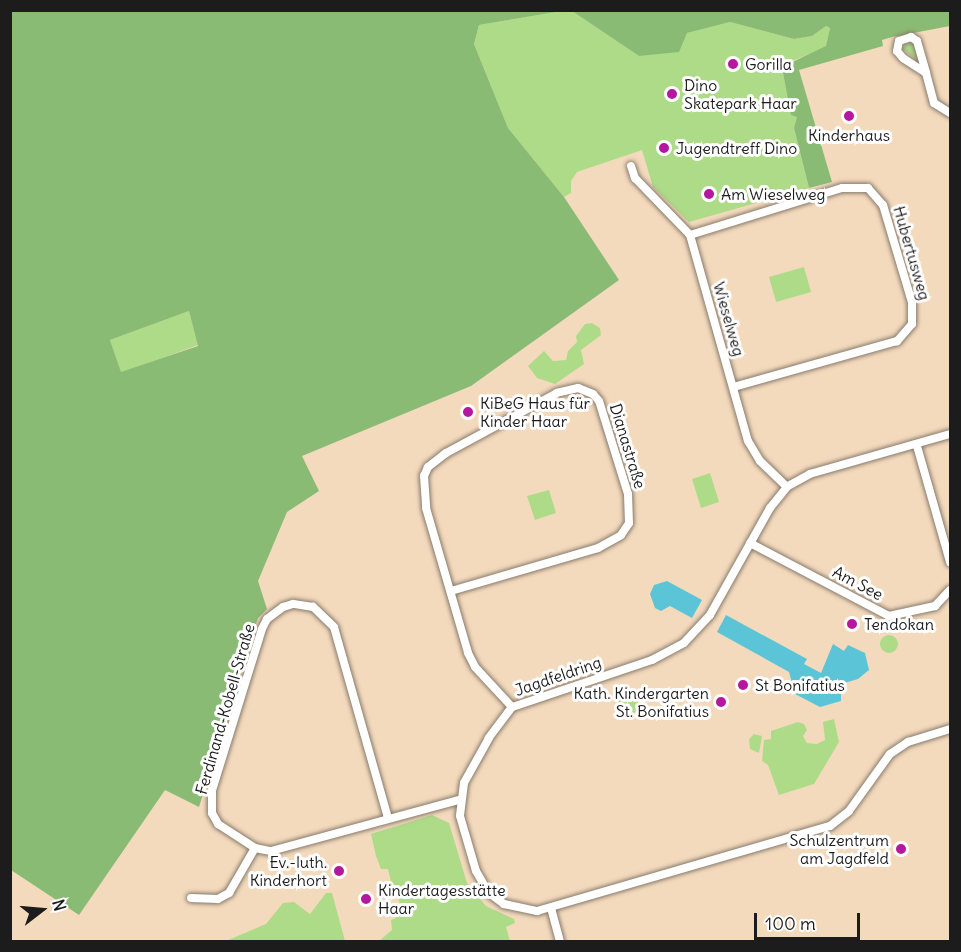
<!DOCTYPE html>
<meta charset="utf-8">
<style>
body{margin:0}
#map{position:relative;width:961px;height:952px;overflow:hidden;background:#f4dabd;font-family:Delius,sans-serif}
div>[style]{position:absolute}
.green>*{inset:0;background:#aedb88}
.round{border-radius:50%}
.forest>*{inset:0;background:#8abb74}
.water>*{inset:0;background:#5bc5d7}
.roads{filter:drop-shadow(0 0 2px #887b6c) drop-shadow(0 0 2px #887b6c)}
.minor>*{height:8px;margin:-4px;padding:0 4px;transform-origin:4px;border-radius:4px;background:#fff}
.dots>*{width:16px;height:16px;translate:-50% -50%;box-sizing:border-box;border:3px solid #fff;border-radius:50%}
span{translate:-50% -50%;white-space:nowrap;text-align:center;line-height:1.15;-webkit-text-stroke:6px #fff;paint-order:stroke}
.poi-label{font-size:16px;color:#1c1c1c}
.left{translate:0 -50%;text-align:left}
.right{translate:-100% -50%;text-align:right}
.street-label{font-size:16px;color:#1c1c1c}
.frame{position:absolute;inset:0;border:12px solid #1c1c1c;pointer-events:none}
.north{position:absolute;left:12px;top:880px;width:60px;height:60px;-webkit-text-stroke:4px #fff;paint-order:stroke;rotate:74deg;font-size:16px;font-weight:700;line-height:24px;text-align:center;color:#1c1c1c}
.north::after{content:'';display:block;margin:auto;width:21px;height:27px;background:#1c1c1c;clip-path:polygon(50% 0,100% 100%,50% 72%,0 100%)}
.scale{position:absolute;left:754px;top:913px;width:106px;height:27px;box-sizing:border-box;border:3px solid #1c1c1c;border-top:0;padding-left:8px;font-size:18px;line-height:21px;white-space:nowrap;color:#1c1c1c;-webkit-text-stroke:4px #fff;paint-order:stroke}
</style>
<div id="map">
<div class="green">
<i style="clip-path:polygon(562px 11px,572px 11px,639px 56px,687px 33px,730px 22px,794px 39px,812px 36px,826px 26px,830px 28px,826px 47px,785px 64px,798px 117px,794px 128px,809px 188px,689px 222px,653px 187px,642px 150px,577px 172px,571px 181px,571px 193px,564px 197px,508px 128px,474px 44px,479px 25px)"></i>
<i style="clip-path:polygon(912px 42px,915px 46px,918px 61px,903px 49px,904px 44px)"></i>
<i style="clip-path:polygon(804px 267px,811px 292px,776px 302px,769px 277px)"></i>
<i style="clip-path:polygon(189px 311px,198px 345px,121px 373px,110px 340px)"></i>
<i style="clip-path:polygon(592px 323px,600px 328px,601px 335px,581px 350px,584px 364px,555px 384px,537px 378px,528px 366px,544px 351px,553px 361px,566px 360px,568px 351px,577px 342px,576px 336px,585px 324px)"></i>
<i style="clip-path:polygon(710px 473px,719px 502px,701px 508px,692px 479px)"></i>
<i style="clip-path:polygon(549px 490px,556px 513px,535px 520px,527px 496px)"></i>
<i class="round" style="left:880px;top:635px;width:18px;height:18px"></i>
<i style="clip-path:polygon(630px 698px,643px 705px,634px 713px,618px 712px,617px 699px)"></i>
<i style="clip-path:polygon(834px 719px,839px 742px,814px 784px,779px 795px,768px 765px,762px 761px,764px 740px,771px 739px,771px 731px,798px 722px,804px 724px,807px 730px,803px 736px,807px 743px,817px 744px,825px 740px,823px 722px)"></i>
<i style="clip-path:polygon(754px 734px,762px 736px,759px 753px,750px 749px,749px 739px)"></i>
<i style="clip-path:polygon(432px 815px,449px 823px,467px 883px,486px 906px,514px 919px,515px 923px,506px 927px,510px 941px,379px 941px,392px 930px,391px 920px,396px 918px,392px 906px,400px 904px,397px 894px,394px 895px,388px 869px,381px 869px,376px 856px,371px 834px)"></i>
<i style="clip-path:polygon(326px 893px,332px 893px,345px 941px,226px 941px,266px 924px,283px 903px,294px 902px,310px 914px)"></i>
</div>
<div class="forest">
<i style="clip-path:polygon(950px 10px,950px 26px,892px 37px,882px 40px,883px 46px,799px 70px,832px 182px,809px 188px,794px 128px,797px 117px,791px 115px,782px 67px,826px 46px,830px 28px,826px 26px,812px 36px,794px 39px,730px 22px,687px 33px,679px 52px,639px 56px,572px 11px)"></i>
<i style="clip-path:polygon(evenodd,10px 11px,562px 11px,479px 25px,474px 44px,508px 128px,564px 197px,619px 280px,471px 386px,302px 456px,319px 491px,287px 512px,258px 581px,267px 609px,258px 618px,199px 807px,165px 790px,79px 915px,11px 870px,10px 11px,189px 311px,198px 346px,121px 372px,110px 340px,189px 311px)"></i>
</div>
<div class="water">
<i style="clip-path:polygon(667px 581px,702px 600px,692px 618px,670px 606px,661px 611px,655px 608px,650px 594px,654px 585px)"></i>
<i style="clip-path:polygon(726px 615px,807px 659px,804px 664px,821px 673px,833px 644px,844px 651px,848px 645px,865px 653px,869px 670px,858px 679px,841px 684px,841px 701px,820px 707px,795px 694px,789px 672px,717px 632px)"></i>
</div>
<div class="roads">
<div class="minor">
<i style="left:926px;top:73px;width:27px;rotate:-147deg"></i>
<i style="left:903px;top:58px;width:9px;rotate:-131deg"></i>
<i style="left:897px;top:51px;width:10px;rotate:-79deg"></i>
<i style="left:899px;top:41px;width:13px;rotate:-18deg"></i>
<i style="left:911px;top:37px;width:7px;rotate:34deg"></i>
<i style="left:917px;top:41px;width:33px;rotate:74deg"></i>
<i style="left:926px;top:73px;width:31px;rotate:75deg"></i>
<i style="left:934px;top:103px;width:19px;rotate:32deg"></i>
<i style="left:631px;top:166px;width:13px;rotate:72deg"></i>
<i style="left:635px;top:178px;width:79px;rotate:46deg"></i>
<i style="left:690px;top:235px;width:214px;rotate:74.3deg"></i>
<i style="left:748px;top:441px;width:23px;rotate:59deg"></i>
<i style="left:760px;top:461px;width:37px;rotate:44deg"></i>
<i style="left:690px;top:235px;width:159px;rotate:-17.2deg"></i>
<i style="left:842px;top:188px;width:26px"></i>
<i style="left:868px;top:188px;width:23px;rotate:49deg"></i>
<i style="left:883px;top:205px;width:101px;rotate:73.4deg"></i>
<i style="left:912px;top:302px;width:22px;rotate:90deg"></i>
<i style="left:912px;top:324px;width:23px;rotate:131deg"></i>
<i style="left:897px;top:341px;width:170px;rotate:164.3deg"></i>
<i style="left:950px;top:434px;width:146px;rotate:164.1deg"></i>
<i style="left:810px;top:474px;width:26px;rotate:151deg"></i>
<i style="left:787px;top:487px;width:27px;rotate:129deg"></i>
<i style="left:770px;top:508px;width:123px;rotate:119.3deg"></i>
<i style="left:710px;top:615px;width:38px;rotate:133deg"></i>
<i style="left:684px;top:643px;width:36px;rotate:152deg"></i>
<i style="left:652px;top:660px;width:148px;rotate:161.4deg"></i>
<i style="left:512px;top:707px;width:39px;rotate:127deg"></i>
<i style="left:489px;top:738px;width:51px;rotate:119.1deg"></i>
<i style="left:464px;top:783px;width:33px;rotate:97deg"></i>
<i style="left:460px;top:816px;width:57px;rotate:73.8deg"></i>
<i style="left:476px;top:871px;width:24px;rotate:60deg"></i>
<i style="left:488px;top:892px;width:20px;rotate:37deg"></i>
<i style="left:504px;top:904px;width:34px;rotate:12deg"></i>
<i style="left:537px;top:911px;width:305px;rotate:-16.2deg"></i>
<i style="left:830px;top:826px;width:24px;rotate:-38deg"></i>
<i style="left:849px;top:811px;width:70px;rotate:-54.3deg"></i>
<i style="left:890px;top:754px;width:22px;rotate:-34deg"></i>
<i style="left:908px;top:742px;width:44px;rotate:-17.2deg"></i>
<i style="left:917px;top:446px;width:121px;rotate:74.1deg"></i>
<i style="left:750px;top:543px;width:157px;rotate:27.7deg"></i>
<i style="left:889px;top:616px;width:47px;rotate:-12.3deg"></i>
<i style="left:935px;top:606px;width:22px;rotate:-47deg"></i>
<i style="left:451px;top:591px;width:153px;rotate:-16.3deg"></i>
<i style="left:598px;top:548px;width:26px;rotate:-29deg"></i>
<i style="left:621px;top:535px;width:14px;rotate:-56deg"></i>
<i style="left:629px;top:523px;width:29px;rotate:-92deg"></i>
<i style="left:628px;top:494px;width:97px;rotate:-107.3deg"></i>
<i style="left:599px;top:401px;width:9px;rotate:-131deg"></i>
<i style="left:593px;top:394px;width:16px;rotate:-158deg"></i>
<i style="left:578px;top:388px;width:22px;rotate:167deg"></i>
<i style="left:557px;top:393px;width:126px;rotate:151.6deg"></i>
<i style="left:446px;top:453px;width:23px;rotate:142deg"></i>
<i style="left:428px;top:467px;width:10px;rotate:114deg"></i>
<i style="left:424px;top:476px;width:32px;rotate:86deg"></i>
<i style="left:426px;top:508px;width:151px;rotate:73.8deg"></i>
<i style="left:468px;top:653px;width:16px;rotate:63deg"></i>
<i style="left:475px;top:667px;width:54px;rotate:47.2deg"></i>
<i style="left:388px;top:818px;width:198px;rotate:-105.8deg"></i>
<i style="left:334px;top:627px;width:29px;rotate:-136deg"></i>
<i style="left:313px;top:607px;width:20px;rotate:-171deg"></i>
<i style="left:293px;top:604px;width:10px;rotate:163deg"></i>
<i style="left:283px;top:607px;width:20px;rotate:143deg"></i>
<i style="left:267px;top:619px;width:11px;rotate:117deg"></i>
<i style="left:262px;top:629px;width:170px;rotate:107.2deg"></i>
<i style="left:212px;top:791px;width:22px;rotate:90deg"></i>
<i style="left:212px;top:813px;width:13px;rotate:61deg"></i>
<i style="left:218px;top:824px;width:44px;rotate:33deg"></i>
<i style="left:255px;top:848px;width:16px;rotate:11deg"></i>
<i style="left:271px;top:851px;width:195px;rotate:-15.2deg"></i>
<i style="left:191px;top:898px;width:27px;rotate:2deg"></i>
<i style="left:218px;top:899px;width:13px;rotate:-29deg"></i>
<i style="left:229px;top:893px;width:52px;rotate:-60deg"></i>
<i style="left:551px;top:908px;width:35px;rotate:75deg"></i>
</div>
</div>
<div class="dots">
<i style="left:733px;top:64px;background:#b5179e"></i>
<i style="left:672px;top:94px;background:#b5179e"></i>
<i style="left:849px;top:116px;background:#b5179e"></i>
<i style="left:664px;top:148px;background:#b5179e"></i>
<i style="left:709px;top:194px;background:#b5179e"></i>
<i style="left:468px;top:412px;background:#b5179e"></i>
<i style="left:852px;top:624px;background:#b5179e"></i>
<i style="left:743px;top:685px;background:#b5179e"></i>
<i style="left:721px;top:702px;background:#b5179e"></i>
<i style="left:901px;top:849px;background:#b5179e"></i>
<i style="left:339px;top:871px;background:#b5179e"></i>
<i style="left:366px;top:899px;background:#b5179e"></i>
</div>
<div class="poi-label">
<span class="left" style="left:745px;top:64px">Gorilla</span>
<span class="left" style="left:684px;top:94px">Dino<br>Skatepark Haar</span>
<span style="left:849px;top:135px">Kinderhaus</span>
<span class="left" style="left:676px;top:148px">Jugendtreff Dino</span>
<span class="left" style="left:721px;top:194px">Am Wieselweg</span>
<span class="left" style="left:480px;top:412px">KiBeG Haus für<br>Kinder Haar</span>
<span class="left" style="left:864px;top:624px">Tendokan</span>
<span class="left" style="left:755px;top:685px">St Bonifatius</span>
<span class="right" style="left:709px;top:702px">Kath. Kindergarten<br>St. Bonifatius</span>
<span class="right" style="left:889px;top:849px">Schulzentrum<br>am Jagdfeld</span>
<span class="right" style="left:327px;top:871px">Ev.-luth.<br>Kinderhort</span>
<span class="left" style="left:378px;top:899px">Kindertagesstätte<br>Haar</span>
</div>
<div class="street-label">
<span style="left:912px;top:253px;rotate:74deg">Hubertusweg</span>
<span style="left:729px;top:319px;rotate:74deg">Wieselweg</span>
<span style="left:628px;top:446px;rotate:73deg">Dianastraße</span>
<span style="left:858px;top:583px;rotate:28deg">Am See</span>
<span style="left:558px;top:676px;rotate:-19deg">Jagdfeldring</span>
<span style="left:225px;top:709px;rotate:-74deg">Ferdinand-Kobell-Straße</span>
</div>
<div class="frame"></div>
<div class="north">N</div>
<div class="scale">100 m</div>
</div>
